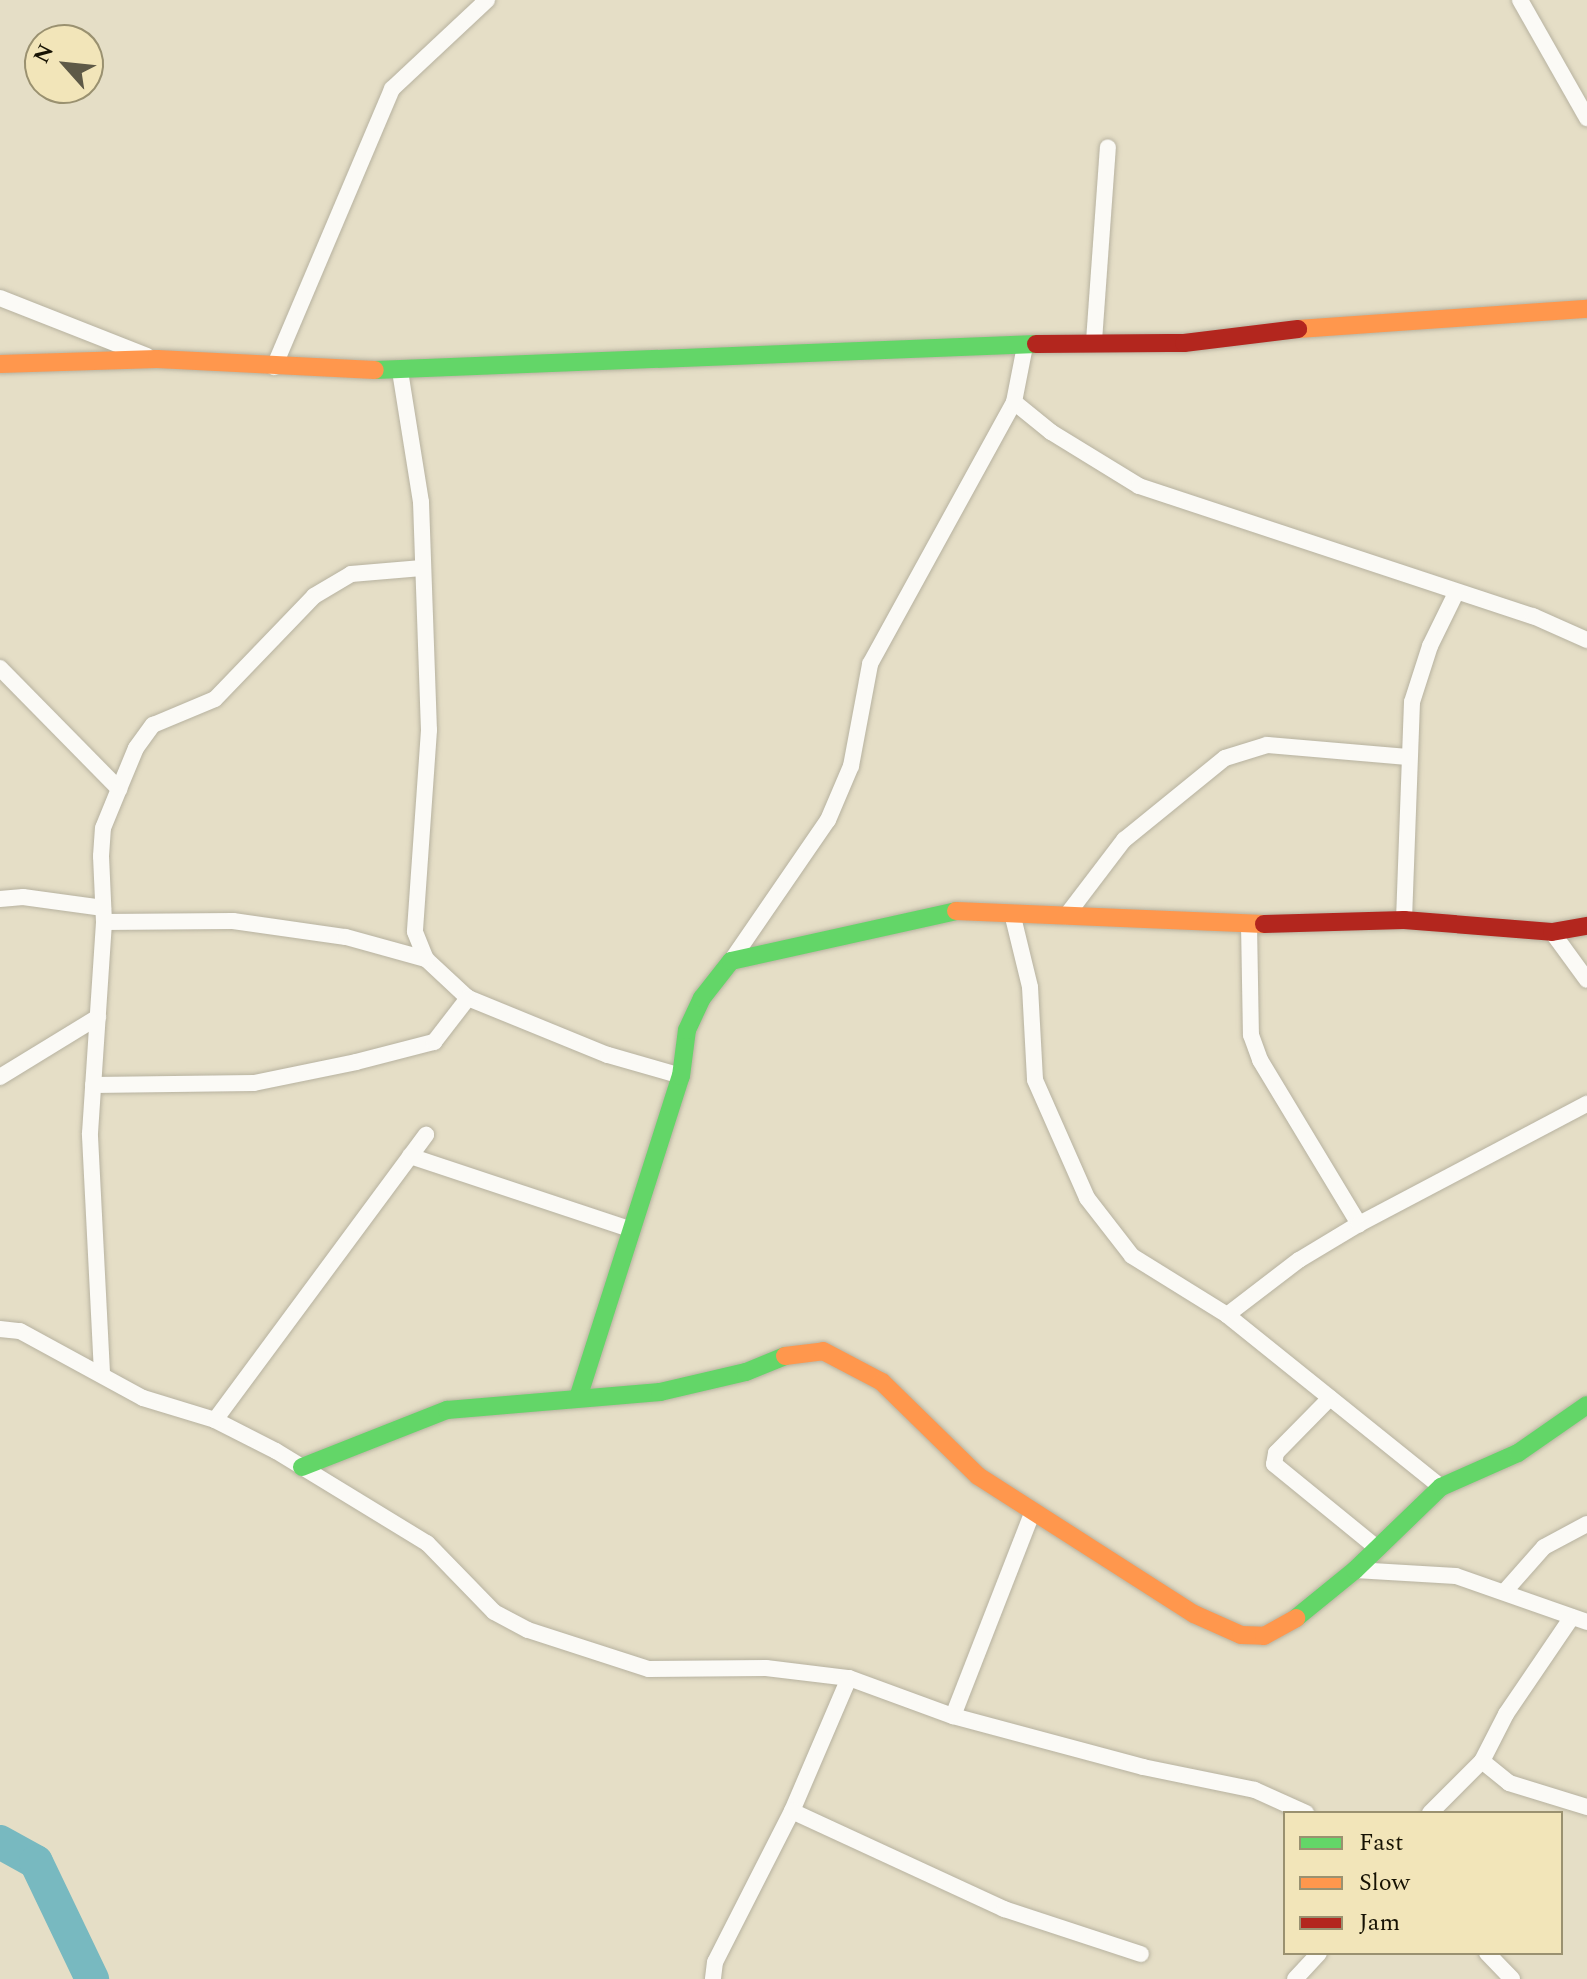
<!DOCTYPE html>
<style>
body{margin:0}
#map{position:relative;width:1587px;height:1979px;overflow:hidden;background:#e5dec6;font-family:Spectral,serif}
div>[style]{position:absolute}
.river>*{height:34px;margin:-17px;padding:0 17px;transform-origin:17px;border-radius:17px;background:#78b9c0}
.roads{filter:drop-shadow(0 0 2px #b7b2a0) drop-shadow(0 0 2px #b7b2a0)}
.street>*{height:16px;margin:-8px;padding:0 8px;transform-origin:8px;border-radius:8px;background:#fbfaf6}
.fast>*{height:18px;margin:-9px;padding:0 9px;transform-origin:9px;border-radius:9px;background:#63d668}
.slow>*{height:18px;margin:-9px;padding:0 9px;transform-origin:9px;border-radius:9px;background:#ff974d}
.jam>*{height:18px;margin:-9px;padding:0 9px;transform-origin:9px;border-radius:9px;background:#b3261e}
span{translate:-50% -50%;white-space:nowrap;text-align:center;line-height:1.15;-webkit-text-stroke:6px #f2e5b9;paint-order:stroke}
.legend{position:absolute;left:1283px;top:1811px;width:280px;height:144px;box-sizing:border-box;background:#f2e5b9;border:2px solid #9a9170;margin:0;padding:10px 14px;list-style:none;font-size:24px;color:#161203}
.legend li{display:flex;align-items:center;gap:16px;height:40px}
.legend b{width:40px;border:2px solid #9a9170}
.north{position:absolute;left:24px;top:24px;width:80px;height:80px;box-sizing:border-box;background:#f2e5b9;border:2px solid #9a9170;border-radius:50%;rotate:297deg;font-size:22px;font-weight:700;line-height:32px;text-align:center;color:#161203}
.north::after{content:'';display:block;margin:auto;width:28px;height:36px;background:#5e5947;clip-path:polygon(50% 0,100% 100%,50% 72%,0 100%)}
</style>
<div id="map">
<div class="river">
<i style="left:0;top:1842px;width:41px;rotate:29.1deg"></i>
<i style="left:36px;top:1862px;width:130px;rotate:64.4deg"></i>
</div>
<div class="roads">
<div class="street">
<i style="left:1520px;top:0;width:136px;rotate:60.4deg"></i>
<i style="left:0;top:298px;width:158px;rotate:21.5deg"></i>
<i style="left:1094px;top:341px;width:194px;rotate:-85.9deg"></i>
<i style="left:274px;top:367px;width:302px;rotate:-67deg"></i>
<i style="left:392px;top:89px;width:130px;rotate:-43.1deg"></i>
<i style="left:400px;top:371px;width:133px;rotate:80.9deg"></i>
<i style="left:421px;top:502px;width:228px;rotate:88deg"></i>
<i style="left:429px;top:730px;width:202px;rotate:94deg"></i>
<i style="left:415px;top:932px;width:29px;rotate:68deg"></i>
<i style="left:426px;top:959px;width:57px;rotate:42.9deg"></i>
<i style="left:468px;top:998px;width:151px;rotate:22.2deg"></i>
<i style="left:608px;top:1055px;width:76px;rotate:16deg"></i>
<i style="left:1014px;top:402px;width:48px;rotate:39deg"></i>
<i style="left:1051px;top:432px;width:103px;rotate:31.5deg"></i>
<i style="left:1139px;top:486px;width:415px;rotate:18.3deg"></i>
<i style="left:1533px;top:616px;width:59px;rotate:24deg"></i>
<i style="left:0;top:668px;width:170px;rotate:45.5deg"></i>
<i style="left:0;top:899px;width:23px;rotate:-5deg"></i>
<i style="left:23px;top:897px;width:81px;rotate:7.8deg"></i>
<i style="left:1012px;top:913px;width:76px;rotate:76.3deg"></i>
<i style="left:1030px;top:987px;width:93px;rotate:86.9deg"></i>
<i style="left:1035px;top:1080px;width:129px;rotate:66.2deg"></i>
<i style="left:1087px;top:1198px;width:73px;rotate:52.2deg"></i>
<i style="left:1132px;top:1256px;width:112px;rotate:31.8deg"></i>
<i style="left:1227px;top:1315px;width:275px;rotate:38.8deg"></i>
<i style="left:1066px;top:916px;width:96px;rotate:-52.7deg"></i>
<i style="left:1124px;top:840px;width:130px;rotate:-39.1deg"></i>
<i style="left:1225px;top:758px;width:44px;rotate:-17.2deg"></i>
<i style="left:1267px;top:745px;width:142px;rotate:4.9deg"></i>
<i style="left:1404px;top:920px;width:218px;rotate:-87.9deg"></i>
<i style="left:1412px;top:702px;width:59px;rotate:-72.2deg"></i>
<i style="left:1430px;top:646px;width:59px;rotate:-63.9deg"></i>
<i style="left:104px;top:922px;width:129px;rotate:-0.4deg"></i>
<i style="left:233px;top:921px;width:114px;rotate:8.1deg"></i>
<i style="left:346px;top:937px;width:83px;rotate:15.4deg"></i>
<i style="left:1249px;top:924px;width:111px;rotate:89deg"></i>
<i style="left:1251px;top:1035px;width:27px;rotate:70deg"></i>
<i style="left:1260px;top:1060px;width:192px;rotate:58.9deg"></i>
<i style="left:1552px;top:932px;width:59px;rotate:53.9deg"></i>
<i style="left:731px;top:961px;width:171px;rotate:-55.5deg"></i>
<i style="left:828px;top:820px;width:59px;rotate:-66.9deg"></i>
<i style="left:851px;top:766px;width:104px;rotate:-79.4deg"></i>
<i style="left:870px;top:664px;width:299px;rotate:-61.2deg"></i>
<i style="left:1014px;top:402px;width:57px;rotate:-78.9deg"></i>
<i style="left:0;top:1077px;width:115px;rotate:-31.5deg"></i>
<i style="left:93px;top:1085px;width:161px;rotate:-0.7deg"></i>
<i style="left:254px;top:1083px;width:104px;rotate:-11.6deg"></i>
<i style="left:356px;top:1062px;width:81px;rotate:-14.4deg"></i>
<i style="left:434px;top:1042px;width:56px;rotate:-52.3deg"></i>
<i style="left:410px;top:1156px;width:232px;rotate:18.4deg"></i>
<i style="left:1227px;top:1315px;width:91px;rotate:-37.4deg"></i>
<i style="left:1299px;top:1260px;width:70px;rotate:-31deg"></i>
<i style="left:1359px;top:1224px;width:258px;rotate:-27.8deg"></i>
<i style="left:0;top:1329px;width:20px;rotate:6deg"></i>
<i style="left:20px;top:1331px;width:140px;rotate:28.6deg"></i>
<i style="left:143px;top:1398px;width:75px;rotate:17deg"></i>
<i style="left:215px;top:1420px;width:68px;rotate:26.9deg"></i>
<i style="left:276px;top:1451px;width:177px;rotate:31.4deg"></i>
<i style="left:427px;top:1543px;width:96px;rotate:45.8deg"></i>
<i style="left:494px;top:1612px;width:38px;rotate:28deg"></i>
<i style="left:528px;top:1630px;width:127px;rotate:17.9deg"></i>
<i style="left:649px;top:1669px;width:117px;rotate:-0.5deg"></i>
<i style="left:766px;top:1668px;width:84px;rotate:6.9deg"></i>
<i style="left:849px;top:1678px;width:145px;rotate:113.2deg"></i>
<i style="left:792px;top:1811px;width:169px;rotate:117deg"></i>
<i style="left:715px;top:1962px;width:17px;rotate:97deg"></i>
<i style="left:102px;top:1373px;width:240px;rotate:-92.9deg"></i>
<i style="left:90px;top:1133px;width:211px;rotate:-86.2deg"></i>
<i style="left:104px;top:922px;width:66px;rotate:-92.6deg"></i>
<i style="left:101px;top:856px;width:28px;rotate:-86deg"></i>
<i style="left:103px;top:828px;width:42px;rotate:-67.7deg"></i>
<i style="left:119px;top:789px;width:44px;rotate:-67.5deg"></i>
<i style="left:136px;top:748px;width:29px;rotate:-54deg"></i>
<i style="left:153px;top:725px;width:67px;rotate:-22.8deg"></i>
<i style="left:215px;top:699px;width:143px;rotate:-46.1deg"></i>
<i style="left:314px;top:596px;width:43px;rotate:-30.7deg"></i>
<i style="left:351px;top:574px;width:71px;rotate:-4.8deg"></i>
<i style="left:1330px;top:1398px;width:77px;rotate:134.5deg"></i>
<i style="left:1276px;top:1453px;width:11px;rotate:100deg"></i>
<i style="left:1274px;top:1464px;width:133px;rotate:39.2deg"></i>
<i style="left:215px;top:1420px;width:355px;rotate:-53.5deg"></i>
<i style="left:1355px;top:1570px;width:101px;rotate:3.4deg"></i>
<i style="left:1456px;top:1576px;width:139px;rotate:19.3deg"></i>
<i style="left:1506px;top:1590px;width:57px;rotate:-48.5deg"></i>
<i style="left:1544px;top:1547px;width:49px;rotate:-28.1deg"></i>
<i style="left:849px;top:1678px;width:111px;rotate:20.1deg"></i>
<i style="left:953px;top:1716px;width:197px;rotate:15deg"></i>
<i style="left:1143px;top:1767px;width:114px;rotate:11.6deg"></i>
<i style="left:1255px;top:1790px;width:56px;rotate:24.3deg"></i>
<i style="left:953px;top:1716px;width:220px;rotate:-68.7deg"></i>
<i style="left:1482px;top:1761px;width:35px;rotate:39deg"></i>
<i style="left:1509px;top:1783px;width:82px;rotate:17.1deg"></i>
<i style="left:792px;top:1811px;width:234px;rotate:24.8deg"></i>
<i style="left:1004px;top:1909px;width:144px;rotate:18.2deg"></i>
<i style="left:1430px;top:1813px;width:74px;rotate:-45deg"></i>
<i style="left:1482px;top:1761px;width:53px;rotate:-62.9deg"></i>
<i style="left:1506px;top:1714px;width:117px;rotate:-55.8deg"></i>
<i style="left:1487px;top:1953px;width:36px;rotate:46deg"></i>
<i style="left:1295px;top:1979px;width:35px;rotate:-47deg"></i>
</div>
<div class="fast">
<i style="left:375px;top:370px;width:662px;rotate:-2.25deg"></i>
<i style="left:578px;top:1398px;width:338px;rotate:-72.3deg"></i>
<i style="left:681px;top:1076px;width:46px;rotate:-82.6deg"></i>
<i style="left:687px;top:1030px;width:35px;rotate:-65deg"></i>
<i style="left:702px;top:998px;width:47px;rotate:-51.9deg"></i>
<i style="left:731px;top:961px;width:230px;rotate:-12.5deg"></i>
<i style="left:302px;top:1467px;width:156px;rotate:-21.5deg"></i>
<i style="left:447px;top:1410px;width:214px;rotate:-4.8deg"></i>
<i style="left:660px;top:1392px;width:88px;rotate:-13.1deg"></i>
<i style="left:746px;top:1372px;width:42px;rotate:-22.3deg"></i>
<i style="left:1296px;top:1618px;width:76px;rotate:-39.1deg"></i>
<i style="left:1355px;top:1570px;width:120px;rotate:-44deg"></i>
<i style="left:1441px;top:1487px;width:84px;rotate:-23.8deg"></i>
<i style="left:1518px;top:1453px;width:84px;rotate:-34.8deg"></i>
</div>
<div class="slow">
<i style="left:1298px;top:329px;width:290px;rotate:-4deg"></i>
<i style="left:0;top:364px;width:157px;rotate:-1.8deg"></i>
<i style="left:157px;top:359px;width:218px;rotate:2.9deg"></i>
<i style="left:956px;top:911px;width:308px;rotate:2.4deg"></i>
<i style="left:785px;top:1356px;width:38px;rotate:-7deg"></i>
<i style="left:823px;top:1351px;width:67px;rotate:27.7deg"></i>
<i style="left:882px;top:1382px;width:134px;rotate:44.4deg"></i>
<i style="left:978px;top:1476px;width:256px;rotate:32.6deg"></i>
<i style="left:1194px;top:1614px;width:51px;rotate:24.1deg"></i>
<i style="left:1241px;top:1635px;width:23px;rotate:2deg"></i>
<i style="left:1264px;top:1636px;width:37px;rotate:-29deg"></i>
</div>
<div class="jam">
<i style="left:1036px;top:344px;width:148px;rotate:-0.4deg"></i>
<i style="left:1184px;top:343px;width:115px;rotate:-7deg"></i>
<i style="left:1264px;top:924px;width:140px;rotate:-1.6deg"></i>
<i style="left:1404px;top:920px;width:148px;rotate:4.6deg"></i>
<i style="left:1552px;top:932px;width:36px;rotate:-10deg"></i>
</div>
</div>
<ul class="legend">
<li><b style="height:10px;background:#63d668"></b>Fast</li>
<li><b style="height:10px;background:#ff974d"></b>Slow</li>
<li><b style="height:10px;background:#b3261e"></b>Jam</li>
</ul>
<div class="north">N</div>
</div>
